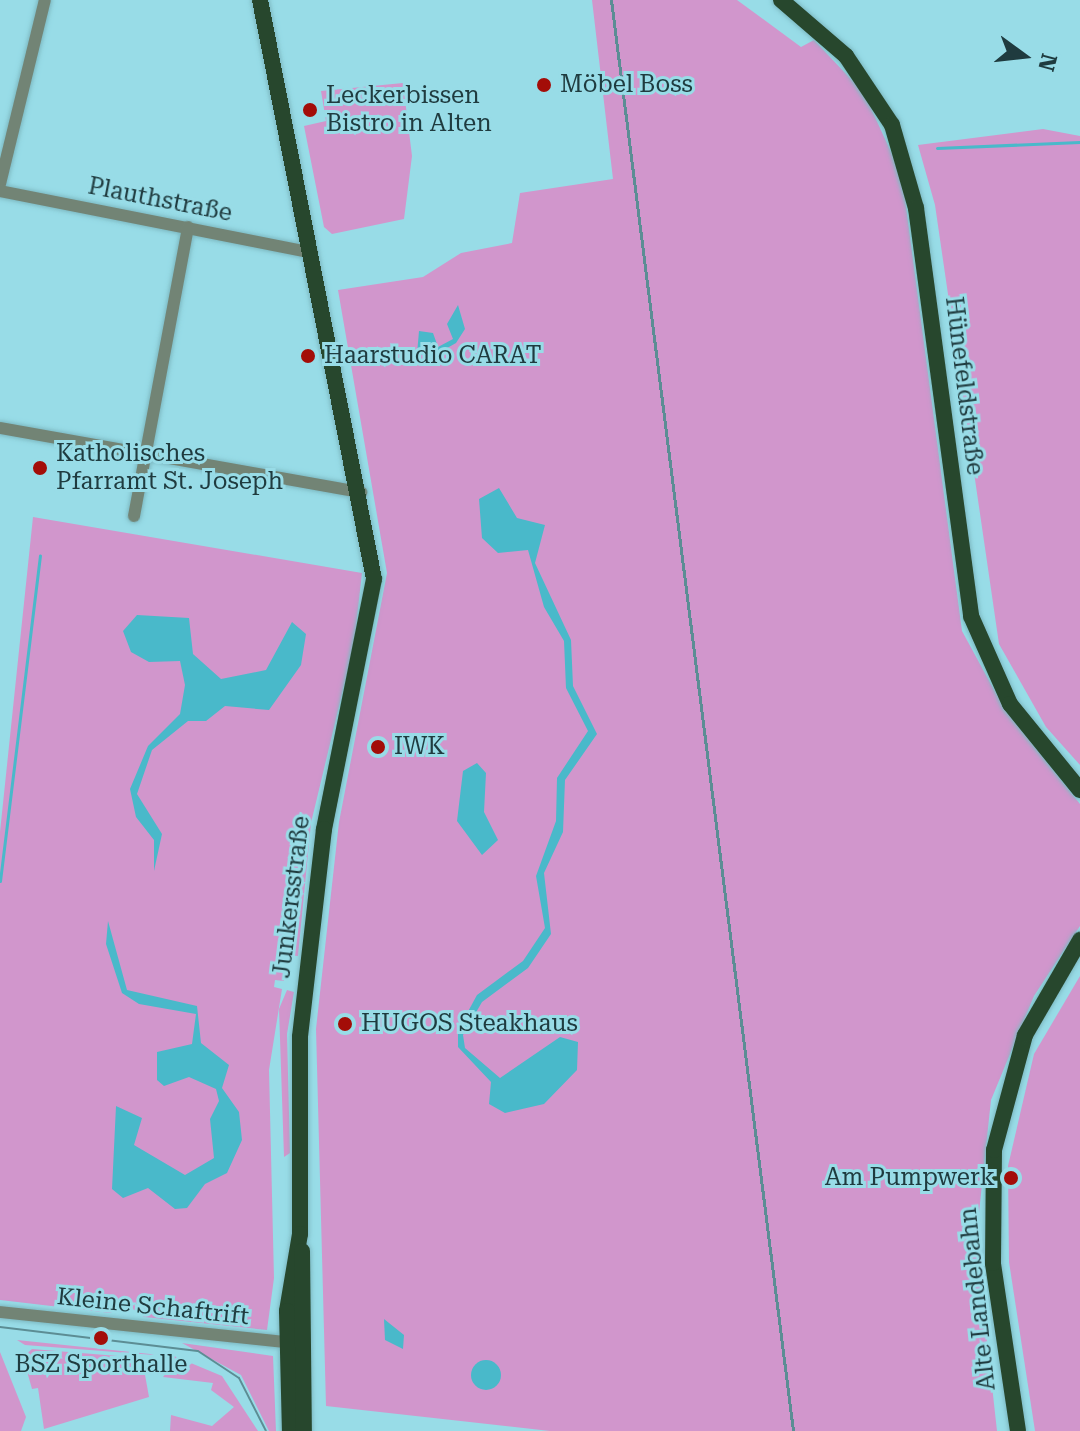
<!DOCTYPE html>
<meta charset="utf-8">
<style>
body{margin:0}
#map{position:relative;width:1080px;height:1431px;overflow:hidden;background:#98dce7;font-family:"Roboto Serif",serif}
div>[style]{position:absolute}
.green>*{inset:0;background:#d196cc}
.water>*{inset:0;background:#49b9ca}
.round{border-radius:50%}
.stream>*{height:3px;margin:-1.5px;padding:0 1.5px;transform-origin:1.5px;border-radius:1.5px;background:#49b9ca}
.roads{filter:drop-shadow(0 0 2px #7db9c2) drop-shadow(0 0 2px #7db9c2)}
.minor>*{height:12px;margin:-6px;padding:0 6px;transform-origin:6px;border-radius:6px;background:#728475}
.major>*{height:16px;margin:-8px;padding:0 8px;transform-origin:8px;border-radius:8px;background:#27472d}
.tram>*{height:2px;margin:-1px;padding:0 1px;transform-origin:1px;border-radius:1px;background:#5c8d94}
.rail>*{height:3px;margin:-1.5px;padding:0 1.5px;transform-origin:1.5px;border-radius:1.5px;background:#5c8d94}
.dots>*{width:22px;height:22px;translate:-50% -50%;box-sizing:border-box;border:4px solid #98dce7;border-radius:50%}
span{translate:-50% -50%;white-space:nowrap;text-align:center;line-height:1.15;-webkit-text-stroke:6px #98dce7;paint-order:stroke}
.poi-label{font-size:24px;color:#1f3b3f}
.left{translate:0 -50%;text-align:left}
.right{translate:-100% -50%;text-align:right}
.street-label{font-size:24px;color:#1f3b3f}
.north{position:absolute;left:984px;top:16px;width:80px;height:80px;-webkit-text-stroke:6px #98dce7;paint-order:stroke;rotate:105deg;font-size:22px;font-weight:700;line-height:32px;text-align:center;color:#1f3b3f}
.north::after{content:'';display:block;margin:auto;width:28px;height:36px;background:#1f3b3f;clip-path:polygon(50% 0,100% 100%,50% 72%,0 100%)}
</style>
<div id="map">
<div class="green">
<i style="clip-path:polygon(592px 0,737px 0,801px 47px,814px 40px,864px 93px,902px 176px,962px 631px,1005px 710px,1080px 804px,1080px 926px,1034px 996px,991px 1100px,976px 1241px,997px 1431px,550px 1431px,326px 1406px,316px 1029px,339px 822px,387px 573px,338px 290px,423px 277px,461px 253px,512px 243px,520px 193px,613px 179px)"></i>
<i style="clip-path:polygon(403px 83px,412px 156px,404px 219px,332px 234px,324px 227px,304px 126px,326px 121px,321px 91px)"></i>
<i style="clip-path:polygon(1043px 129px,1080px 136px,1080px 765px,1046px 727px,999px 644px,935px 205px,918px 145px)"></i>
<i style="clip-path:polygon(33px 517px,362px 573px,354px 644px,311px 823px,298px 956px,285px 955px,284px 981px,275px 980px,274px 987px,282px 989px,269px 1070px,274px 1278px,267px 1330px,144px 1317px,123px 1302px,111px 1313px,0 1300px,0 832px)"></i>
<i style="clip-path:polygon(1080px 976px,1080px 1431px,1035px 1431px,1009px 1262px,1008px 1166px,1034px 1054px)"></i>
<i style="clip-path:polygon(287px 990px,294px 992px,287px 1034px,290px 1153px,284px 1157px,279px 1009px)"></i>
<i style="clip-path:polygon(17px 1340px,150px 1354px,154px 1355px,25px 1345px)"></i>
<i style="clip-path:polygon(182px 1343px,273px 1356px,276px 1431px,269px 1431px,241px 1375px)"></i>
<i style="clip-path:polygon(32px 1349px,142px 1358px,149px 1397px,44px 1429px,38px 1388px,32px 1389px,23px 1357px)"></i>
<i style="clip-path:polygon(162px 1351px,222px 1376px,258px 1431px,170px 1431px,171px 1415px,212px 1426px,234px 1407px,211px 1390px,213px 1383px,163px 1377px,171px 1367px,161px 1364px)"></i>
<i style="clip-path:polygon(0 1352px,26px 1417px,21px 1431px,0 1431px)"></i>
</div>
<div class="water">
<i style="clip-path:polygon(458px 305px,465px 329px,456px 343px,433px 356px,417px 354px,419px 331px,433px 333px,438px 347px,453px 339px,447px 324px)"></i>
<i style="clip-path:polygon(499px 488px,517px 518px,545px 525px,535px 563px,571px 640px,573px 686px,597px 734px,565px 780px,563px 832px,544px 873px,551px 934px,528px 968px,482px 1002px,463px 1035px,465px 1048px,500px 1078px,560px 1037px,578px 1042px,577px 1070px,544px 1104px,505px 1113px,489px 1104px,491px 1082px,458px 1047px,458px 1030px,477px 995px,523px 961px,545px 928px,536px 876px,556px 821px,557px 778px,588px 731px,566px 688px,564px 641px,544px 607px,528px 550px,498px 553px,482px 538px,479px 499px)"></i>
<i style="clip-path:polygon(137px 615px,189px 618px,193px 654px,221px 679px,266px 670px,292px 622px,306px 634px,301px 665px,269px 710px,225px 706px,206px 721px,188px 721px,152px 750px,137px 794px,162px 834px,154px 871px,154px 840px,136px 817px,130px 789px,148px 746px,180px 714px,185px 685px,180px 661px,149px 662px,131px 652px,123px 631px)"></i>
<i style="clip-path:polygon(477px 763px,486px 773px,484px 812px,498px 840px,482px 855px,457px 821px,463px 771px)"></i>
<i style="clip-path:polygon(108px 921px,127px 990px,197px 1006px,201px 1043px,229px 1065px,222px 1088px,239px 1112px,242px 1140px,227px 1173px,205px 1184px,187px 1208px,175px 1209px,148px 1188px,123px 1198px,112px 1189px,116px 1106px,142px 1118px,134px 1145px,185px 1175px,214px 1158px,210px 1119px,219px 1101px,216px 1089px,189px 1077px,164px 1086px,157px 1080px,157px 1052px,192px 1044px,196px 1014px,139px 1004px,122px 993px,106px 944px)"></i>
<i style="clip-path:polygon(384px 1319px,404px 1335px,403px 1349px,385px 1340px)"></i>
<i class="round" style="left:471px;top:1360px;width:30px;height:30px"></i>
</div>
<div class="stream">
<i style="left:937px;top:148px;width:143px;rotate:-2.4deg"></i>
<i style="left:0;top:881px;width:328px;rotate:-83deg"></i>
</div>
<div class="roads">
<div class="minor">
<i style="left:0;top:184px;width:189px;rotate:-76.3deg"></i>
<i style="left:0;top:191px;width:318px;rotate:11.2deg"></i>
<i style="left:0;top:428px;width:367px;rotate:10.1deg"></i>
<i style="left:134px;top:516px;width:294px;rotate:-79.4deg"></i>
<i style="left:0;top:1312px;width:297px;rotate:6deg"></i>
</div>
<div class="major">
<i style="left:260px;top:0;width:590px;rotate:78.86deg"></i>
<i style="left:374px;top:579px;width:255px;rotate:101.3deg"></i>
<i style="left:324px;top:829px;width:209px;rotate:96.6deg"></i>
<i style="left:300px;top:1037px;width:197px;rotate:90deg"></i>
<i style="left:300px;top:1234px;width:78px;rotate:99.6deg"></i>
<i style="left:287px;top:1311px;width:120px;rotate:88.6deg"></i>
<i style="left:781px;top:0;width:86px;rotate:40.7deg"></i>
<i style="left:846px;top:56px;width:83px;rotate:56.3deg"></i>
<i style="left:892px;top:125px;width:86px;rotate:73.9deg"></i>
<i style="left:916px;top:208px;width:412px;rotate:82.3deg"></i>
<i style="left:971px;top:616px;width:96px;rotate:66.1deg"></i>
<i style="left:1010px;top:704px;width:111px;rotate:50.9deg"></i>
<i style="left:302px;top:1251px;width:180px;rotate:89.4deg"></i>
<i style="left:1018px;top:1431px;width:170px;rotate:-98.5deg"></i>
<i style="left:993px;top:1263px;width:113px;rotate:-89.5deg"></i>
<i style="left:994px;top:1150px;width:119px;rotate:-74.9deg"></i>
<i style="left:1025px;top:1035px;width:110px;rotate:-59.9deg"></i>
</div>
</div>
<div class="tram">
<i style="left:0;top:1327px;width:199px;rotate:6.9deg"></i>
<i style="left:198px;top:1351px;width:49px;rotate:33.4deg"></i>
<i style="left:239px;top:1378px;width:59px;rotate:63deg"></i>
</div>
<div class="rail">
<i style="left:611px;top:0;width:1443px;rotate:82.75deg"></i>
</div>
<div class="dots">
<i style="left:544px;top:85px;background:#a30d08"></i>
<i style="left:310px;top:110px;background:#a30d08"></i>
<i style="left:308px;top:356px;background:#a30d08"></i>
<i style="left:40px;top:468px;background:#a30d08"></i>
<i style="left:378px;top:747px;background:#a30d08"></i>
<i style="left:345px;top:1024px;background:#a30d08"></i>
<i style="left:1011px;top:1178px;background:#a30d08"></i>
<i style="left:101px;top:1338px;background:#a30d08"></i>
</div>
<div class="poi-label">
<span class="left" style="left:560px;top:85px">Möbel Boss</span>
<span class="left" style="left:326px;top:110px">Leckerbissen<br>Bistro in Alten</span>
<span class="left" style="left:324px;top:356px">Haarstudio CARAT</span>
<span class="left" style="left:56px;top:468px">Katholisches<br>Pfarramt St. Joseph</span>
<span class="left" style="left:394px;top:747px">IWK</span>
<span class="left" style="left:361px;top:1024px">HUGOS Steakhaus</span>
<span class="right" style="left:995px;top:1178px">Am Pumpwerk</span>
<span style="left:101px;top:1365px">BSZ Sporthalle</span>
</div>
<div class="street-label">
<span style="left:160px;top:200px;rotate:11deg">Plauthstraße</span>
<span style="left:964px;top:386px;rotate:83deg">Hünefeldstraße</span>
<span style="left:292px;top:897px;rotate:-83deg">Junkersstraße</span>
<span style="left:978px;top:1299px;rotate:-96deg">Alte Landebahn</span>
<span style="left:153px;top:1307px;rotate:6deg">Kleine Schaftrift</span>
</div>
<div class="north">N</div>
</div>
